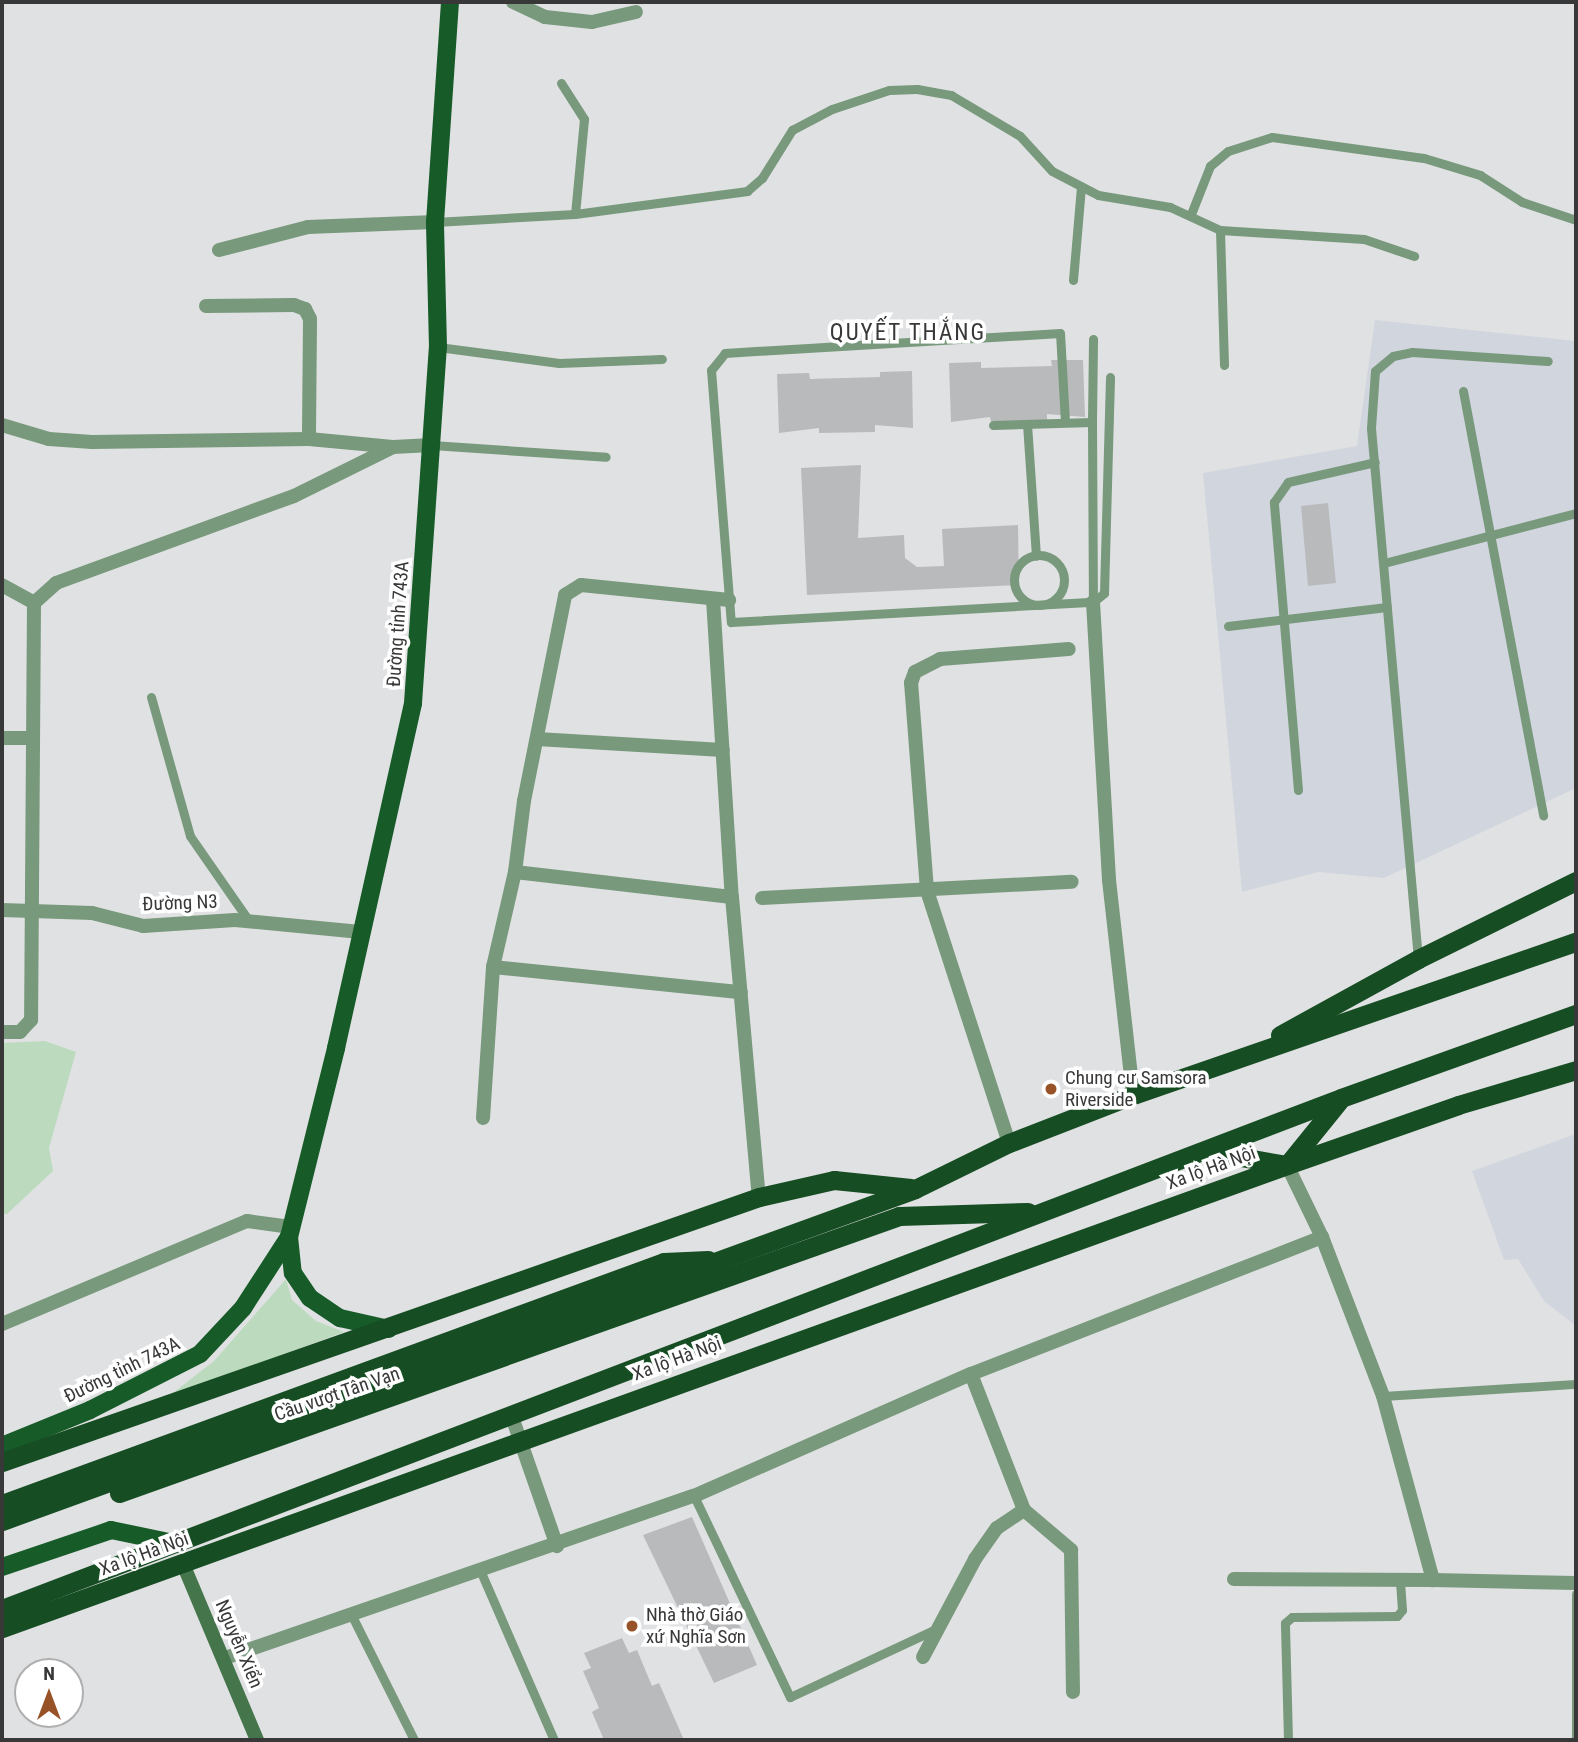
<!DOCTYPE html>
<meta charset="utf-8">
<style>
body{margin:0}
#map{position:relative;width:1578px;height:1742px;overflow:hidden;background:#e0e1e3;font-family:"Roboto Condensed",sans-serif}
div>[style]{position:absolute}
.built>*{inset:0;background:#d1d5de}
.green>*{inset:0;background:#bcdbbe}
.building>*{inset:0;background:#b9babc}
.service>*{height:9px;margin:-4.5px;padding:0 4.5px;transform-origin:4.5px;border-radius:4.5px;background:#78997c}
.service>.ring{margin:-4.5px;padding:0;box-sizing:content-box;background:none;border:9px solid #78997c;border-radius:50%}
.minor>*{height:14px;margin:-7px;padding:0 7px;transform-origin:7px;border-radius:7px;background:#78997c}
.secondary>*{height:14px;margin:-7px;padding:0 7px;transform-origin:7px;border-radius:7px;background:#44754b}
.primary>*{height:18px;margin:-9px;padding:0 9px;transform-origin:9px;border-radius:9px;background:#175b28}
.trunk>*{height:19px;margin:-9.5px;padding:0 9.5px;transform-origin:9.5px;border-radius:9.5px;background:#164d23}
.dots>*{width:19px;height:19px;translate:-50% -50%;box-sizing:border-box;border:4px solid #fff;border-radius:50%}
span{translate:-50% -50%;white-space:nowrap;text-align:center;line-height:1.15;-webkit-text-stroke:7px #fff;paint-order:stroke}
.street-label{font-size:19px;color:#383839}
.poi-label{font-size:19px;color:#383839}
.left{translate:0 -50%;text-align:left}
.quarter-label{font-size:23px;color:#383839;letter-spacing:2px}
.frame{position:absolute;inset:0;border:4px solid #383839;pointer-events:none}
.north{position:absolute;left:14px;top:1658px;width:70px;height:70px;box-sizing:border-box;background:#fff;border:2px solid #afafb0;border-radius:50%;rotate:0deg;font-size:19px;font-weight:700;line-height:28px;text-align:center;color:#383839}
.north::after{content:'';display:block;margin:auto;width:24px;height:32px;background:#975227;clip-path:polygon(50% 0,100% 100%,50% 72%,0 100%)}
</style>
<div id="map">
<div class="built">
<i style="clip-path:polygon(1375px 320px,1576px 341px,1576px 788px,1384px 878px,1318px 872px,1242px 892px,1203px 473px,1357px 446px)"></i>
<i style="clip-path:polygon(1576px 1134px,1576px 1326px,1544px 1301px,1518px 1259px,1504px 1260px,1472px 1171px)"></i>
</div>
<div class="green">
<i style="clip-path:polygon(45px 1041px,76px 1052px,49px 1148px,53px 1171px,7px 1214px,2px 1214px,2px 1043px)"></i>
<i style="clip-path:polygon(286px 1279px,292px 1300px,316px 1321px,344px 1332px,169px 1396px,214px 1361px)"></i>
</div>
<div class="building">
<i style="clip-path:polygon(1051px 360px,1083px 360px,1085px 417px,1047px 414px,1047px 420px,991px 422px,990px 417px,951px 422px,949px 363px,981px 362px,981px 368px,1052px 366px)"></i>
<i style="clip-path:polygon(912px 371px,913px 428px,875px 425px,875px 432px,819px 433px,819px 428px,779px 433px,777px 374px,809px 373px,810px 379px,880px 377px,880px 372px)"></i>
<i style="clip-path:polygon(861px 465px,858px 538px,904px 535px,905px 558px,917px 567px,944px 566px,942px 529px,1018px 525px,1019px 585px,807px 595px,801px 468px)"></i>
<i style="clip-path:polygon(1328px 503px,1336px 583px,1308px 586px,1301px 506px)"></i>
<i style="clip-path:polygon(692px 1517px,757px 1665px,714px 1683px,643px 1535px)"></i>
<i style="clip-path:polygon(622px 1638px,629px 1653px,637px 1650px,652px 1686px,659px 1683px,684px 1740px,604px 1740px,592px 1712px,599px 1708px,583px 1671px,591px 1668px,584px 1653px)"></i>
</div>
<div class="service">
<i style="left:561px;top:83px;width:43px;rotate:57.4deg"></i>
<i style="left:584px;top:119px;width:95px;rotate:95.4deg"></i>
<i style="left:1191px;top:214px;width:52px;rotate:-68.4deg"></i>
<i style="left:1210px;top:166px;width:23px;rotate:-40deg"></i>
<i style="left:1228px;top:151px;width:46px;rotate:-17.7deg"></i>
<i style="left:1272px;top:137px;width:153px;rotate:7.9deg"></i>
<i style="left:1424px;top:158px;width:59px;rotate:16.9deg"></i>
<i style="left:1480px;top:175px;width:50px;rotate:32.7deg"></i>
<i style="left:1522px;top:202px;width:57px;rotate:18.4deg"></i>
<i style="left:435px;top:222px;width:140px;rotate:-3.3deg"></i>
<i style="left:575px;top:214px;width:174px;rotate:-7.6deg"></i>
<i style="left:747px;top:191px;width:20px;rotate:-41deg"></i>
<i style="left:762px;top:178px;width:57px;rotate:-58deg"></i>
<i style="left:792px;top:130px;width:45px;rotate:-27.7deg"></i>
<i style="left:832px;top:109px;width:60px;rotate:-18.4deg"></i>
<i style="left:889px;top:90px;width:28px;rotate:-2deg"></i>
<i style="left:917px;top:89px;width:35px;rotate:10deg"></i>
<i style="left:951px;top:95px;width:80px;rotate:30.7deg"></i>
<i style="left:1020px;top:136px;width:47px;rotate:47.6deg"></i>
<i style="left:1052px;top:171px;width:52px;rotate:27.6deg"></i>
<i style="left:1098px;top:195px;width:73px;rotate:9.5deg"></i>
<i style="left:1170px;top:207px;width:55px;rotate:24.7deg"></i>
<i style="left:1220px;top:230px;width:144px;rotate:3.6deg"></i>
<i style="left:1364px;top:239px;width:53px;rotate:18.8deg"></i>
<i style="left:1220px;top:230px;width:135px;rotate:88.3deg"></i>
<i style="left:1073px;top:280px;width:93px;rotate:-85.1deg"></i>
<i style="left:438px;top:347px;width:122px;rotate:7.5deg"></i>
<i style="left:559px;top:363px;width:103px;rotate:-2.2deg"></i>
<i style="left:1463px;top:391px;width:432px;rotate:79.3deg"></i>
<i style="left:1065px;top:422px;width:89px;rotate:-93.2deg"></i>
<i style="left:1060px;top:333px;width:336px;rotate:176.6deg"></i>
<i style="left:725px;top:353px;width:22px;rotate:129deg"></i>
<i style="left:711px;top:370px;width:253px;rotate:85.5deg"></i>
<i style="left:731px;top:622px;width:363px;rotate:-3.2deg"></i>
<i style="left:1093px;top:602px;width:14px;rotate:-39deg"></i>
<i style="left:1104px;top:593px;width:216px;rotate:-88.4deg"></i>
<i style="left:1092px;top:422px;width:83px;rotate:-89.3deg"></i>
<i style="left:1027px;top:424px;width:132px;rotate:86.1deg"></i>
<i style="left:993px;top:425px;width:99px;rotate:-1.7deg"></i>
<i style="left:1092px;top:422px;width:180px;rotate:89.7deg"></i>
<i style="left:432px;top:445px;width:174px;rotate:3.9deg"></i>
<i class="ring" style="left:1014px;top:555px;width:41px;height:41px"></i>
<i style="left:1384px;top:563px;width:198px;rotate:-14.6deg"></i>
<i style="left:1228px;top:626px;width:160px;rotate:-6.8deg"></i>
<i style="left:151px;top:697px;width:144px;rotate:74.3deg"></i>
<i style="left:190px;top:836px;width:103px;rotate:55.2deg"></i>
<i style="left:1298px;top:790px;width:289px;rotate:-94.8deg"></i>
<i style="left:1274px;top:502px;width:24px;rotate:-55deg"></i>
<i style="left:1288px;top:482px;width:89px;rotate:-12.9deg"></i>
<i style="left:1418px;top:959px;width:533px;rotate:-95.06deg"></i>
<i style="left:1371px;top:428px;width:57px;rotate:-86deg"></i>
<i style="left:1375px;top:371px;width:23px;rotate:-40deg"></i>
<i style="left:1393px;top:356px;width:19px;rotate:-12deg"></i>
<i style="left:1412px;top:352px;width:136px;rotate:3.8deg"></i>
<i style="left:1383px;top:1396px;width:193px;rotate:-3.6deg"></i>
<i style="left:694px;top:1496px;width:223px;rotate:64.5deg"></i>
<i style="left:790px;top:1697px;width:163px;rotate:-25deg"></i>
<i style="left:480px;top:1570px;width:185px;rotate:66.5deg"></i>
<i style="left:350px;top:1612px;width:143px;rotate:63.4deg"></i>
<i style="left:1288px;top:1740px;width:117px;rotate:-91.5deg"></i>
<i style="left:1285px;top:1623px;width:9px;rotate:-41deg"></i>
<i style="left:1292px;top:1617px;width:105px;rotate:-0.5deg"></i>
<i style="left:1397px;top:1616px;width:8px;rotate:-50deg"></i>
<i style="left:1402px;top:1610px;width:30px;rotate:-94deg"></i>
<i style="left:1576px;top:1740px;width:146px;rotate:-90deg"></i>
</div>
<div class="minor">
<i style="left:513px;top:2px;width:35px;rotate:25deg"></i>
<i style="left:545px;top:17px;width:47px;rotate:6.1deg"></i>
<i style="left:592px;top:22px;width:45px;rotate:-12.8deg"></i>
<i style="left:219px;top:250px;width:92px;rotate:-14.5deg"></i>
<i style="left:308px;top:227px;width:127px;rotate:-2.3deg"></i>
<i style="left:206px;top:306px;width:88px;rotate:-0.7deg"></i>
<i style="left:294px;top:305px;width:12px;rotate:20deg"></i>
<i style="left:305px;top:309px;width:11px;rotate:63deg"></i>
<i style="left:310px;top:319px;width:120px;rotate:90.5deg"></i>
<i style="left:2px;top:425px;width:49px;rotate:16.6deg"></i>
<i style="left:49px;top:439px;width:43px;rotate:4deg"></i>
<i style="left:92px;top:442px;width:217px;rotate:-0.8deg"></i>
<i style="left:309px;top:439px;width:84px;rotate:5.4deg"></i>
<i style="left:393px;top:447px;width:39px;rotate:-3deg"></i>
<i style="left:2px;top:585px;width:37px;rotate:29deg"></i>
<i style="left:34px;top:603px;width:417px;rotate:90.4deg"></i>
<i style="left:31px;top:1020px;width:16px;rotate:133deg"></i>
<i style="left:20px;top:1032px;width:18px;rotate:180deg"></i>
<i style="left:713px;top:599px;width:299px;rotate:86.4deg"></i>
<i style="left:732px;top:897px;width:301px;rotate:84.9deg"></i>
<i style="left:1093px;top:602px;width:278px;rotate:86.7deg"></i>
<i style="left:1109px;top:880px;width:216px;rotate:83.6deg"></i>
<i style="left:34px;top:603px;width:30px;rotate:-42deg"></i>
<i style="left:56px;top:583px;width:253px;rotate:-20.1deg"></i>
<i style="left:294px;top:496px;width:110px;rotate:-26.3deg"></i>
<i style="left:2px;top:738px;width:30px"></i>
<i style="left:537px;top:739px;width:186px;rotate:3.4deg"></i>
<i style="left:515px;top:872px;width:218px;rotate:6.6deg"></i>
<i style="left:762px;top:898px;width:310px;rotate:-3deg"></i>
<i style="left:2px;top:910px;width:90px;rotate:1.9deg"></i>
<i style="left:92px;top:913px;width:53px;rotate:14.3deg"></i>
<i style="left:143px;top:926px;width:92px;rotate:-3.7deg"></i>
<i style="left:235px;top:920px;width:126px;rotate:5.5deg"></i>
<i style="left:493px;top:967px;width:249px;rotate:5.8deg"></i>
<i style="left:483px;top:1118px;width:151px;rotate:-86.2deg"></i>
<i style="left:493px;top:967px;width:98px;rotate:-77deg"></i>
<i style="left:515px;top:872px;width:72px;rotate:-82.8deg"></i>
<i style="left:524px;top:801px;width:210px;rotate:-78.7deg"></i>
<i style="left:565px;top:595px;width:19px;rotate:-32deg"></i>
<i style="left:581px;top:585px;width:149px;rotate:5.8deg"></i>
<i style="left:1009px;top:1143px;width:266px;rotate:-108deg"></i>
<i style="left:927px;top:890px;width:208px;rotate:-94.4deg"></i>
<i style="left:911px;top:683px;width:12px;rotate:-70deg"></i>
<i style="left:915px;top:672px;width:28px;rotate:-27deg"></i>
<i style="left:940px;top:659px;width:129px;rotate:-4.4deg"></i>
<i style="left:1287px;top:1165px;width:80px;rotate:64.1deg"></i>
<i style="left:1322px;top:1237px;width:170px;rotate:69deg"></i>
<i style="left:1383px;top:1396px;width:191px;rotate:74.8deg"></i>
<i style="left:1433px;top:1580px;width:143px;rotate:1.2deg"></i>
<i style="left:2px;top:1324px;width:266px;rotate:-22.8deg"></i>
<i style="left:247px;top:1221px;width:44px;rotate:7.8deg"></i>
<i style="left:971px;top:1374px;width:146px;rotate:68.7deg"></i>
<i style="left:1024px;top:1510px;width:62px;rotate:40.4deg"></i>
<i style="left:1071px;top:1550px;width:142px;rotate:89.2deg"></i>
<i style="left:511px;top:1414px;width:140px;rotate:70.8deg"></i>
<i style="left:1234px;top:1579px;width:199px;rotate:0.3deg"></i>
<i style="left:923px;top:1657px;width:111px;rotate:-62deg"></i>
<i style="left:975px;top:1559px;width:38px;rotate:-55deg"></i>
<i style="left:997px;top:1528px;width:32px;rotate:-34deg"></i>
<i style="left:225px;top:1658px;width:496px;rotate:-19.1deg"></i>
<i style="left:694px;top:1496px;width:303px;rotate:-23.8deg"></i>
<i style="left:971px;top:1374px;width:377px;rotate:-21.3deg"></i>
</div>
<div class="secondary">
<i style="left:183px;top:1564px;width:191px;rotate:67.2deg"></i>
</div>
<div class="primary">
<i style="left:289px;top:1237px;width:36px;rotate:84deg"></i>
<i style="left:293px;top:1273px;width:30px;rotate:56deg"></i>
<i style="left:310px;top:1298px;width:36px;rotate:34deg"></i>
<i style="left:340px;top:1318px;width:50px;rotate:12.7deg"></i>
<i style="left:2px;top:1446px;width:95px;rotate:-22.2deg"></i>
<i style="left:90px;top:1410px;width:123px;rotate:-27deg"></i>
<i style="left:200px;top:1354px;width:63px;rotate:-46.9deg"></i>
<i style="left:243px;top:1308px;width:85px;rotate:-57.1deg"></i>
<i style="left:289px;top:1237px;width:195px;rotate:-76deg"></i>
<i style="left:336px;top:1048px;width:353px;rotate:-77.4deg"></i>
<i style="left:413px;top:703px;width:357px;rotate:-86deg"></i>
<i style="left:438px;top:347px;width:125px;rotate:-91.4deg"></i>
<i style="left:435px;top:222px;width:221px;rotate:-86.1deg"></i>
<i style="left:2px;top:1567px;width:115px;rotate:-18.7deg"></i>
<i style="left:111px;top:1530px;width:64px;rotate:11.7deg"></i>
</div>
<div class="trunk">
<i style="left:1280px;top:1035px;width:158px;rotate:-28.8deg"></i>
<i style="left:1418px;top:959px;width:176px;rotate:-26.3deg"></i>
<i style="left:1206px;top:1151px;width:81px;rotate:9.9deg"></i>
<i style="left:1288px;top:1164px;width:81px;rotate:-51deg"></i>
<i style="left:2px;top:1462px;width:802px;rotate:-19.29deg"></i>
<i style="left:759px;top:1197px;width:77px;rotate:-12.8deg"></i>
<i style="left:834px;top:1180px;width:77px;rotate:5.9deg"></i>
<i style="left:119px;top:1493px;width:828px;rotate:-19.55deg"></i>
<i style="left:899px;top:1216px;width:129px;rotate:-1.8deg"></i>
<i style="left:2px;top:1504px;width:705px;rotate:-20.08deg"></i>
<i style="left:664px;top:1262px;width:44px;rotate:-2.6deg"></i>
<i style="left:2px;top:1521px;width:971px;rotate:-19.98deg"></i>
<i style="left:915px;top:1189px;width:105px;rotate:-26.1deg"></i>
<i style="left:1009px;top:1143px;width:133px;rotate:-21.2deg"></i>
<i style="left:1133px;top:1095px;width:469px;rotate:-19.1deg"></i>
<i style="left:2px;top:1609px;width:1433px;rotate:-20.89deg"></i>
<i style="left:1341px;top:1098px;width:250px;rotate:-19.7deg"></i>
<i style="left:2px;top:1628px;width:1366px;rotate:-19.81deg"></i>
<i style="left:1287px;top:1165px;width:181px;rotate:-19.3deg"></i>
<i style="left:1458px;top:1105px;width:123px;rotate:-16.5deg"></i>
</div>
<div class="dots">
<i style="left:1051px;top:1089px;background:#975227"></i>
<i style="left:632px;top:1626px;background:#975227"></i>
</div>
<div class="street-label">
<span style="left:398px;top:624px;rotate:-86deg">Đường tỉnh 743A</span>
<span style="left:180px;top:903px;rotate:-2deg">Đường N3</span>
<span style="left:1211px;top:1168px;rotate:-20deg">Xa lộ Hà Nội</span>
<span style="left:677px;top:1359px;rotate:-20deg">Xa lộ Hà Nội</span>
<span style="left:122px;top:1370px;rotate:-26deg">Đường tỉnh 743A</span>
<span style="left:337px;top:1394px;rotate:-19deg">Cầu vượt Tân Vạn</span>
<span style="left:144px;top:1554px;rotate:-20deg">Xa lộ Hà Nội</span>
<span style="left:239px;top:1644px;rotate:67deg">Nguyễn Xiển</span>
</div>
<div class="poi-label">
<span class="left" style="left:1065px;top:1089px">Chung cư Samsora<br>Riverside</span>
<span class="left" style="left:646px;top:1626px">Nhà thờ Giáo<br>xứ Nghĩa Sơn</span>
</div>
<div class="quarter-label">
<span style="left:908px;top:333px">QUYẾT THẮNG</span>
</div>
<div class="frame"></div>
<div class="north">N</div>
</div>
